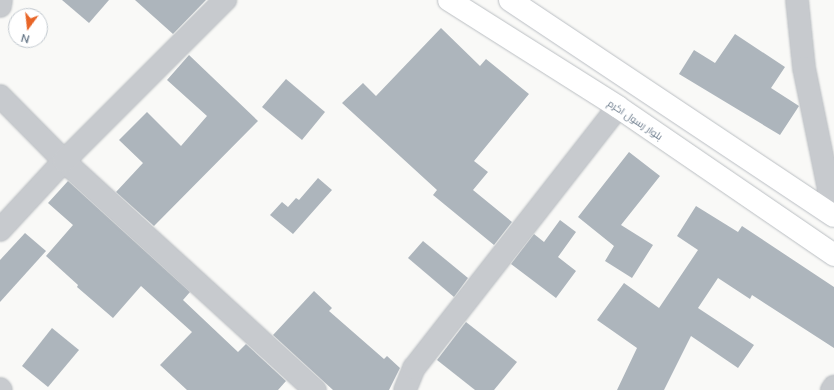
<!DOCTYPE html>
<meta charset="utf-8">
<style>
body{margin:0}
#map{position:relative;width:834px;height:390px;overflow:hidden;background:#f9f9f7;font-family:Mulish,Cairo,sans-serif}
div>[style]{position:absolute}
.building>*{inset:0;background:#adb5bc}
.roads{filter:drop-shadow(0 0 1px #babec2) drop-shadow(0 0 1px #babec2)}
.minor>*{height:22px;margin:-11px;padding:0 11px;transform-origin:11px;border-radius:11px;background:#c7cace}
.major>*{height:22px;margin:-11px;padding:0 11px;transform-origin:11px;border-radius:11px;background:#fff}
span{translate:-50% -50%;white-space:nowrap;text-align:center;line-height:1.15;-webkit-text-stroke:4px #fff;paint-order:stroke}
.street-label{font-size:10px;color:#677788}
.north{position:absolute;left:8px;top:8px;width:40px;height:40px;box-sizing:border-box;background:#fff;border:1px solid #c2c9cf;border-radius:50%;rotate:195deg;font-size:11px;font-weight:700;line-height:16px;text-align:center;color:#677788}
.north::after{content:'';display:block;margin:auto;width:14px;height:18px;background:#e86527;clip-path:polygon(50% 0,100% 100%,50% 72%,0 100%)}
</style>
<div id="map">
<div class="building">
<i style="clip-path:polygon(62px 0,109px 0,89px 23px)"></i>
<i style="clip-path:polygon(135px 0,206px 0,173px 34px)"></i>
<i style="clip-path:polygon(441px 28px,480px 66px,486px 59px,529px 94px,474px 161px,488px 172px,473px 190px,512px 222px,494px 245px,433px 195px,437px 190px,342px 103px,363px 83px,376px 96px)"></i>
<i style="clip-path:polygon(735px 34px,785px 67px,771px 88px,799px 106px,780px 135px,679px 74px,694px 50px,715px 63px)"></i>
<i style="clip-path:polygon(189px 55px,258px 121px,154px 226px,116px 192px,143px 163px,119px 140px,147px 112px,181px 146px,207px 116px,167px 80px)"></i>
<i style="clip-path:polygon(286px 79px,325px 112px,302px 140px,262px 107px)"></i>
<i style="clip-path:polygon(629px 152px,660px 176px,621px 225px,653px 245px,632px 278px,605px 261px,614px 246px,578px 217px)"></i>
<i style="clip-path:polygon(318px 178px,332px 190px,293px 234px,270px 215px,282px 202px,288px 207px,296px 198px,299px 200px)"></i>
<i style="clip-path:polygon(68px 181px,190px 292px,183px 300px,238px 352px,246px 344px,286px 381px,278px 390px,187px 390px,160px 365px,192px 332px,141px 286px,113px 318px,77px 287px,78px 285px,46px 256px,73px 225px,48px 203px)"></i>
<i style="clip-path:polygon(696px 206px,738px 232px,742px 226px,834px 287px,834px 348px,752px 295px,750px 299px,718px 278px,698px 308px,754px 345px,738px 368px,691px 336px,664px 390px,617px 390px,637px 348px,597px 320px,624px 283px,659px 308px,698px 250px,677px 236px)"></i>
<i style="clip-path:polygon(560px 220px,576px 232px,558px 257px,576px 271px,556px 298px,511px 264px,534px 234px,544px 242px)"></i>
<i style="clip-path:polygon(25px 233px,46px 251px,0 302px,0 260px)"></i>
<i style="clip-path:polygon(423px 241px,468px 278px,454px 297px,408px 258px)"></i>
<i style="clip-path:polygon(314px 291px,332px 308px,329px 311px,384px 359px,387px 356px,400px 368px,389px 390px,333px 390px,273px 335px)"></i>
<i style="clip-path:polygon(466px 322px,517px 362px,494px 390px,475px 390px,437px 360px)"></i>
<i style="clip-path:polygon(52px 328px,79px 350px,48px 387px,22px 366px)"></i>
</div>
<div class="roads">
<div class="minor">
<i style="left:797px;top:0;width:68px;rotate:84.1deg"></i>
<i style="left:804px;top:68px;width:149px;rotate:78.4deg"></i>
<i style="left:0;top:6px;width:6px;rotate:-81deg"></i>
<i style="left:0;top:96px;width:91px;rotate:45.4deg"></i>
<i style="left:64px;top:161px;width:340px;rotate:42.4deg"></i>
<i style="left:0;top:230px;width:94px;rotate:-47.2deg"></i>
<i style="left:64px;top:161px;width:228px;rotate:-45deg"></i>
<i style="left:0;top:389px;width:1px;rotate:45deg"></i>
<i style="left:405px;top:390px;width:24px;rotate:-68deg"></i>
<i style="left:414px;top:368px;width:331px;rotate:-52deg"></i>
<i style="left:832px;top:390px;width:4px;rotate:-56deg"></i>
</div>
<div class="major">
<i style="left:449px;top:0;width:200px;rotate:32.3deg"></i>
<i style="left:618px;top:107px;width:262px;rotate:34.4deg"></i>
<i style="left:510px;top:0;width:389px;rotate:33.7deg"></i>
</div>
</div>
<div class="street-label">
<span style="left:635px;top:120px;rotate:34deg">بلوار رسول اکرم</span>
</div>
<div class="north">N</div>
</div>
